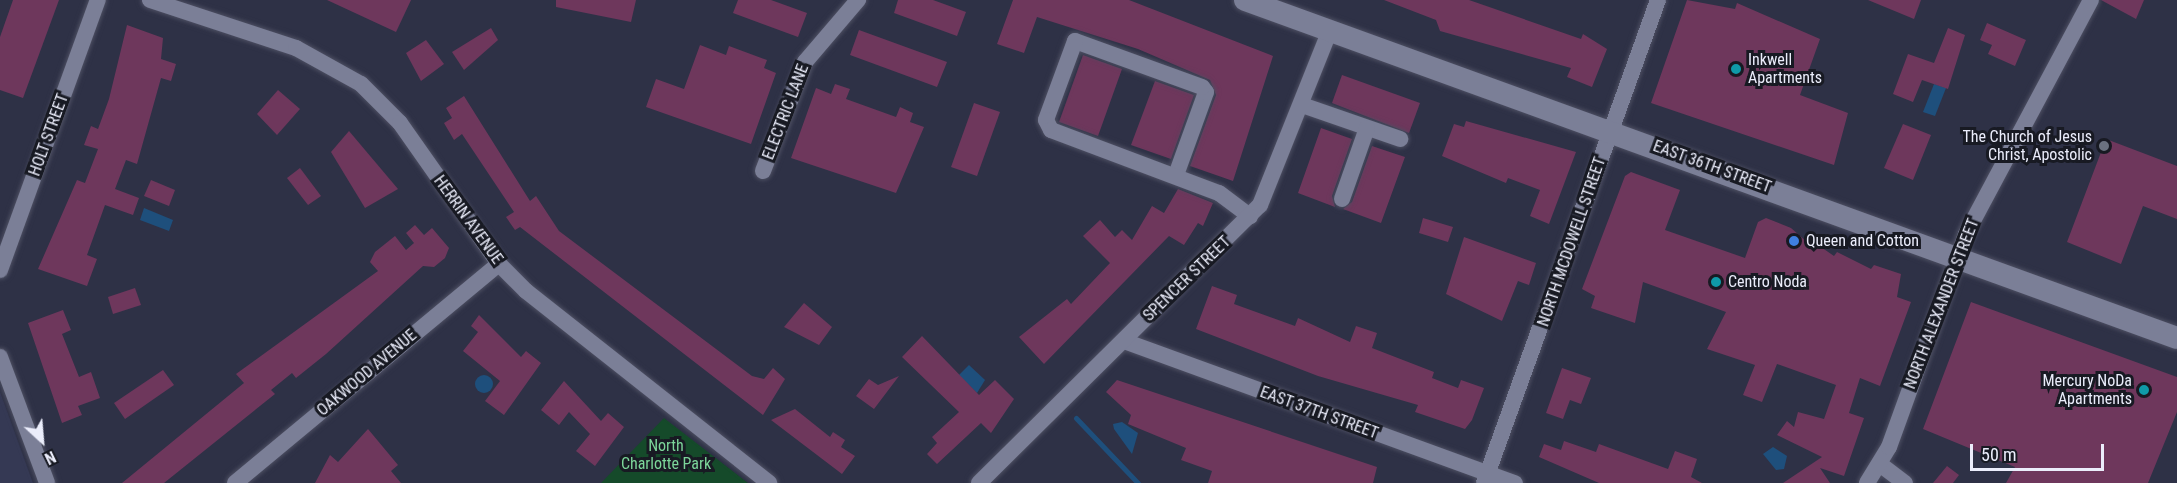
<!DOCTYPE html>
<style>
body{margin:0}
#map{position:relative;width:2177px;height:483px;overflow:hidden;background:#2e3146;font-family:"Roboto Condensed",sans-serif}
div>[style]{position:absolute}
.built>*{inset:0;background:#353954}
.green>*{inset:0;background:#154a2a}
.water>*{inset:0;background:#1e4f7c}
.round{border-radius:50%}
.stream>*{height:5px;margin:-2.5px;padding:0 2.5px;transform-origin:2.5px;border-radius:2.5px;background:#1e4f7c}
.building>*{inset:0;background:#6e375c}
.roads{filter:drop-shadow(0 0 2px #4d4f62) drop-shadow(0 0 2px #4d4f62)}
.street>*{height:16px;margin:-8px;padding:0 8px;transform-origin:8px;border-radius:8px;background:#7b7f97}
.secondary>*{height:22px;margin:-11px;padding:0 11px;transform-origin:11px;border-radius:11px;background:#7b7f97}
.dots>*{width:16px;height:16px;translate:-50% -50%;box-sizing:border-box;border:3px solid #181a23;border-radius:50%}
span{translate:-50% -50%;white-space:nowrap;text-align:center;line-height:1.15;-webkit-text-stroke:6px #181a23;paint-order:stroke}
.poi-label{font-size:16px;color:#ebedfb}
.left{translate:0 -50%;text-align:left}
.right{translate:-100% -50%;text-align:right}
.street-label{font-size:16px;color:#ebedfb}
.park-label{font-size:16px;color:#7cd69a}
.north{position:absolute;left:12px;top:411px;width:60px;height:60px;-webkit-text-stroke:4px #181a23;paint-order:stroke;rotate:154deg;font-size:16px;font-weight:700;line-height:24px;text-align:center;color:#ebedfb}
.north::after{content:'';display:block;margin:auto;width:21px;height:27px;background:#ebedfb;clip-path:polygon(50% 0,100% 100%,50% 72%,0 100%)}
.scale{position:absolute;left:1970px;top:444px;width:134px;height:27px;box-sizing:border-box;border:3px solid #ebedfb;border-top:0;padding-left:8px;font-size:18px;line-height:21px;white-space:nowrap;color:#ebedfb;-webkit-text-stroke:4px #181a23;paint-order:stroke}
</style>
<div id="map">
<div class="built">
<i style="clip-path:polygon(0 392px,33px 483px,0 483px)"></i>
</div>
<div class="green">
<i style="clip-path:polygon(664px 418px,748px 483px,601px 483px)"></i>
</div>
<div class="water">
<i style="clip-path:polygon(1934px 84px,1946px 88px,1935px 116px,1923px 112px)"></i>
<i style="clip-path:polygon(144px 208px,173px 220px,169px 231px,140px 220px)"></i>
<i style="clip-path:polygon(969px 365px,985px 380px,977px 393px,959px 375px)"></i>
<i class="round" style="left:475px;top:375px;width:18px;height:18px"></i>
<i style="clip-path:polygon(1122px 422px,1138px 433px,1132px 454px,1114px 429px,1113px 424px)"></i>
<i style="clip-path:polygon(1773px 447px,1787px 456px,1784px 469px,1776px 470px,1763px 454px)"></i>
</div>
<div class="stream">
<i style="left:1076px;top:418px;width:90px;rotate:46.4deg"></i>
</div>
<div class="building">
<i style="clip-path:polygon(13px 0,59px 0,23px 98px,0 90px,0 37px)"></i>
<i style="clip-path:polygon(327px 0,411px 0,396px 32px)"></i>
<i style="clip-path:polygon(556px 0,636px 0,631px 22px,556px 7px)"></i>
<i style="clip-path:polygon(738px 0,771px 0,807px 13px,798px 37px,733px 13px)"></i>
<i style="clip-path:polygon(898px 0,933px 0,966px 12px,957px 36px,894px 13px)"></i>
<i style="clip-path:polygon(1013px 0,1129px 0,1273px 56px,1233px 181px,1190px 166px,1216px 95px,1210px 80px,1138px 49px,1037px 17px,1024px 53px,997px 44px)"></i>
<i style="clip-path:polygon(1384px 0,1469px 0,1581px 39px,1583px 34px,1607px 49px,1592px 87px,1567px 77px,1571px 68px,1440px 31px,1436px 20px)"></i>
<i style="clip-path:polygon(1687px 0,1735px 9px,1737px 3px,1820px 39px,1800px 95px,1848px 113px,1834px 165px,1651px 103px)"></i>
<i style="clip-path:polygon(1868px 0,1921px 0,1914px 19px)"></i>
<i style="clip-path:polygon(2101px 0,2144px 0,2136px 19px)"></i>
<i style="clip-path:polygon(1987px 23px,2026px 40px,2015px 66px,1988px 54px,1992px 45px,1980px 40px)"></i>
<i style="clip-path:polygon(127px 25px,163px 38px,161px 59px,176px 64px,171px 81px,161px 78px,137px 164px,126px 160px,115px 189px,139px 198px,133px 215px,105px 205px,87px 255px,97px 259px,87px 286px,38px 269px,77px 180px,85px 183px,98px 149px,84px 145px,91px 126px,98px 129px,109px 99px)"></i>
<i style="clip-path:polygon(491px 28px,498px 40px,464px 70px,452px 52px)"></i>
<i style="clip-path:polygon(1948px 28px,1965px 35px,1948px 89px,1922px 80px,1913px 102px,1893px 94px,1908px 54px,1934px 63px)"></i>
<i style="clip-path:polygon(859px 30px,947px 62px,937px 87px,850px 55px)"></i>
<i style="clip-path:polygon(426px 40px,444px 64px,421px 81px,406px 53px)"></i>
<i style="clip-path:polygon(700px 45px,726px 55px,729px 46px,767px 60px,764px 68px,776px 73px,751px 144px,646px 107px,656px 79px,684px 89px)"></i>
<i style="clip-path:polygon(1083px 55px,1122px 69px,1098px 136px,1059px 122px)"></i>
<i style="clip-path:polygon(1342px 75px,1420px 103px,1409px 133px,1332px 103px)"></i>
<i style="clip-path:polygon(1155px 81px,1194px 95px,1171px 159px,1131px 145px)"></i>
<i style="clip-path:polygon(835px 84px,850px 89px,846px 99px,896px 117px,900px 107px,913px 113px,910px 122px,924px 127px,896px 193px,791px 158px,816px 88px,831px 94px)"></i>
<i style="clip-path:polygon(278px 90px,300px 109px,277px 135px,257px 114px)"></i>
<i style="clip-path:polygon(464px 96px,530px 201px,536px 196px,559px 231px,752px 376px,764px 379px,773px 368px,785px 379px,763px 415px,520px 227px,515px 230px,506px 217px,514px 212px,462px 134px,454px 140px,444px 123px,452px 118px,446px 108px)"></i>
<i style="clip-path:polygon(974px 103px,1000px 112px,977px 176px,951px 167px)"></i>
<i style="clip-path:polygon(1466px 121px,1576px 152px,1549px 224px,1530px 216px,1540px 190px,1508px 178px,1506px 183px,1442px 156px,1454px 124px,1464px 127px)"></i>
<i style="clip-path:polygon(1903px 124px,1931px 135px,1913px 180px,1884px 168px)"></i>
<i style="clip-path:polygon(1321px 128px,1352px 139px,1332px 196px,1335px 207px,1298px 193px)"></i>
<i style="clip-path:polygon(349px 131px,398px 189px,365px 208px,331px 152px)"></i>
<i style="clip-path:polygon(2106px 139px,2177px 166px,2177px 219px,2143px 206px,2121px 264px,2067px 242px)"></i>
<i style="clip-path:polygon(1372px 146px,1405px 157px,1381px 223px,1343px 209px,1352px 202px)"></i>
<i style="clip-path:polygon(300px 168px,321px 196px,308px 205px,287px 178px)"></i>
<i style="clip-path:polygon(1631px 172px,1680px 190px,1665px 230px,1745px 258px,1758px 222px,1766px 218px,1791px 228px,1815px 249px,1818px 245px,1834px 256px,1837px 252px,1871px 269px,1874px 265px,1901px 274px,1897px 297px,1911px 302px,1880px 386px,1860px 378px,1849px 413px,1864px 418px,1844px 476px,1820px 468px,1830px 483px,1783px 483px,1822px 457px,1777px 435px,1787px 421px,1794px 427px,1798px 412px,1824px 419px,1836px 385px,1777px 364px,1762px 402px,1743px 395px,1755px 365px,1707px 349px,1726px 312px,1643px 282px,1635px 323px,1591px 308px,1595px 296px,1582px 289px,1625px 176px)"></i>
<i style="clip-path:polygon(151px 180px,175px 190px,169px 206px,144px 196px)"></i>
<i style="clip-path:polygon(1178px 189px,1213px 203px,1203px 226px,1198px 223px,1184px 245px,1169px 236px,1044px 364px,1019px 337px,1067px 299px,1071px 304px,1110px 263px,1083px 236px,1100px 220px,1115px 237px,1122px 230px,1132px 240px,1152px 206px,1164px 213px)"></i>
<i style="clip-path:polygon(1423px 218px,1453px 227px,1448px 242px,1419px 233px)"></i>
<i style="clip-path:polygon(415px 225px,424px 235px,432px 228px,449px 248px,445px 258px,434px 267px,423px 266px,326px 354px,296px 378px,292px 373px,271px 390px,275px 394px,164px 483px,122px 483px,244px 383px,236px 374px,378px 271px,370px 262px,375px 252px,395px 236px,406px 250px,414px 243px,406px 233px)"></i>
<i style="clip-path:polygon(1464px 237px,1536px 263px,1529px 285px,1518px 281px,1502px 321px,1446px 294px)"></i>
<i style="clip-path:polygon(1212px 286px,1237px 295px,1234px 304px,1295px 326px,1298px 318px,1350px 342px,1356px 326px,1377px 333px,1372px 348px,1434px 372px,1432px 378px,1458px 388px,1461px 380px,1484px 388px,1472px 420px,1465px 429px,1415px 412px,1418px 405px,1318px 376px,1196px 329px)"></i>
<i style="clip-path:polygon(135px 288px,141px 305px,113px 314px,108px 297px)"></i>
<i style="clip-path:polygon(1971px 302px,2177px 377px,2177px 412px,2148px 483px,2006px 483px,2015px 467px,1923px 429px)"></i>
<i style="clip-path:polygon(804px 303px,832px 327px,819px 345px,784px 327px)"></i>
<i style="clip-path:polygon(63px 310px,71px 330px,62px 334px,79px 377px,91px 372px,100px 398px,78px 406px,82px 415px,62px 423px,28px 323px)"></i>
<i style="clip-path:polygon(479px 315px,521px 357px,526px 351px,541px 363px,504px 415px,485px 401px,500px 381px,463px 351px,478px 332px,471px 326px)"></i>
<i style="clip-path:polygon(922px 336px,979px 395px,995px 380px,1014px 399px,991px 433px,981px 423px,937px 464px,927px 454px,937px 443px,932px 437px,959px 412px,902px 357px)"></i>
<i style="clip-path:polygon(1562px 368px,1591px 378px,1581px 404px,1570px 400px,1563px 419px,1546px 413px)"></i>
<i style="clip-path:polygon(163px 370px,174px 385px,125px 419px,114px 403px)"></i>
<i style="clip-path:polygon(899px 376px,874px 409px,856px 396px,869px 379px,878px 385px)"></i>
<i style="clip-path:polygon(1117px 380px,1377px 467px,1373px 483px,1208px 483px,1212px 471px,1181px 460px,1186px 448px,1128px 424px,1131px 415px,1106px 392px)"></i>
<i style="clip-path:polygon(564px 381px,601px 421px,608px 413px,624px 427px,595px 466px,576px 451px,590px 434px,569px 412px,559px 425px,541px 410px)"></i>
<i style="clip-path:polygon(795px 409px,830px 437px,833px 432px,845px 440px,841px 447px,855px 456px,842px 474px,771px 420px)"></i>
<i style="clip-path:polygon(368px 429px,398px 465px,391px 471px,401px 483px,315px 483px,330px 455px,338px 462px)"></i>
<i style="clip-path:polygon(1564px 441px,1596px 452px,1599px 444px,1668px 469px,1675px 451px,1697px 459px,1691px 477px,1702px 483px,1599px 483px,1539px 457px,1544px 444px,1561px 450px)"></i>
<i style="clip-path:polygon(1947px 466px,1959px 475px,1953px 483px,1933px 483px)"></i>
</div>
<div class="roads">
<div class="street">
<i style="left:150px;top:0;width:154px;rotate:18.2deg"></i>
<i style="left:296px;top:48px;width:74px;rotate:29deg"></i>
<i style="left:361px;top:84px;width:55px;rotate:45deg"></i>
<i style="left:400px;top:123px;width:172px;rotate:54.9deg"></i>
<i style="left:499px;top:264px;width:38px;rotate:45deg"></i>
<i style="left:526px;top:291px;width:310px;rotate:38.3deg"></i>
<i style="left:1302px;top:105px;width:104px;rotate:19.1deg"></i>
<i style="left:763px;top:171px;width:117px;rotate:-68.9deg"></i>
<i style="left:805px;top:62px;width:82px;rotate:-49.5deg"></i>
<i style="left:1176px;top:175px;width:88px;rotate:-70.1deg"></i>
<i style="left:1206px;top:92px;width:6px;rotate:-129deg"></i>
<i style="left:1202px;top:87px;width:135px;rotate:-160.1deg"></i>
<i style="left:1075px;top:41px;width:84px;rotate:110.2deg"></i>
<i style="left:1046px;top:120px;width:11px;rotate:63deg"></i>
<i style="left:1051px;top:130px;width:179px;rotate:20.6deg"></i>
<i style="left:1219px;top:193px;width:39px;rotate:37deg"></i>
<i style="left:1342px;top:199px;width:75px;rotate:-70.6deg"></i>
<i style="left:0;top:270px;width:287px;rotate:-70.1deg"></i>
<i style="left:1124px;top:341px;width:416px;rotate:20deg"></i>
<i style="left:0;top:357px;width:134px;rotate:69.5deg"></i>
<i style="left:1881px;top:465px;width:30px;rotate:37deg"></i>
<i style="left:235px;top:483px;width:343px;rotate:-39.7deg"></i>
<i style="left:979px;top:483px;width:395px;rotate:-44.7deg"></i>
<i style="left:1260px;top:205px;width:188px;rotate:-68.2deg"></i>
<i style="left:1484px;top:483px;width:513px;rotate:-70.19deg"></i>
<i style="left:1867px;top:483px;width:42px;rotate:-58.6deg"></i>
<i style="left:1889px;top:447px;width:226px;rotate:-70.1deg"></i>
<i style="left:1966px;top:234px;width:265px;rotate:-61.9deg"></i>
</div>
<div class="secondary">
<i style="left:1245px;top:0;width:991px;rotate:19.93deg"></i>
</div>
</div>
<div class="dots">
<i style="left:1736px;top:69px;background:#0f9aa8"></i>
<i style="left:2104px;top:146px;background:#6b7280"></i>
<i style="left:1794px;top:241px;background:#3f7fe0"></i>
<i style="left:1716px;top:282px;background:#0f9aa8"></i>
<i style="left:2144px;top:390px;background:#0f9aa8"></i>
</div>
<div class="poi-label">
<span class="left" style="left:1748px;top:69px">Inkwell<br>Apartments</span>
<span class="right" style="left:2092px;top:146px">The Church of Jesus<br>Christ, Apostolic</span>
<span class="left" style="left:1806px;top:241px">Queen and Cotton</span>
<span class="left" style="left:1728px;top:282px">Centro Noda</span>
<span class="right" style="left:2132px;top:390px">Mercury NoDa<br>Apartments</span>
</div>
<div class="street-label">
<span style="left:786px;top:112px;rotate:-69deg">ELECTRIC LANE</span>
<span style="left:49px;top:135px;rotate:-70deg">HOLT STREET</span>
<span style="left:1712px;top:167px;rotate:20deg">EAST 36TH STREET</span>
<span style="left:468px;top:220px;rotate:54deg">HERRIN AVENUE</span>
<span style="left:1572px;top:242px;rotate:-71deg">NORTH MCDOWELL STREET</span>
<span style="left:1187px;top:279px;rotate:-44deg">SPENCER STREET</span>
<span style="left:1942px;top:304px;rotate:-69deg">NORTH ALEXANDER STREET</span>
<span style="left:367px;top:373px;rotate:-40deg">OAKWOOD AVENUE</span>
<span style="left:1319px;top:413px;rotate:20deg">EAST 37TH STREET</span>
</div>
<div class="park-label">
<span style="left:666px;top:455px">North<br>Charlotte Park</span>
</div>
<div class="north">N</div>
<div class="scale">50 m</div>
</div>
